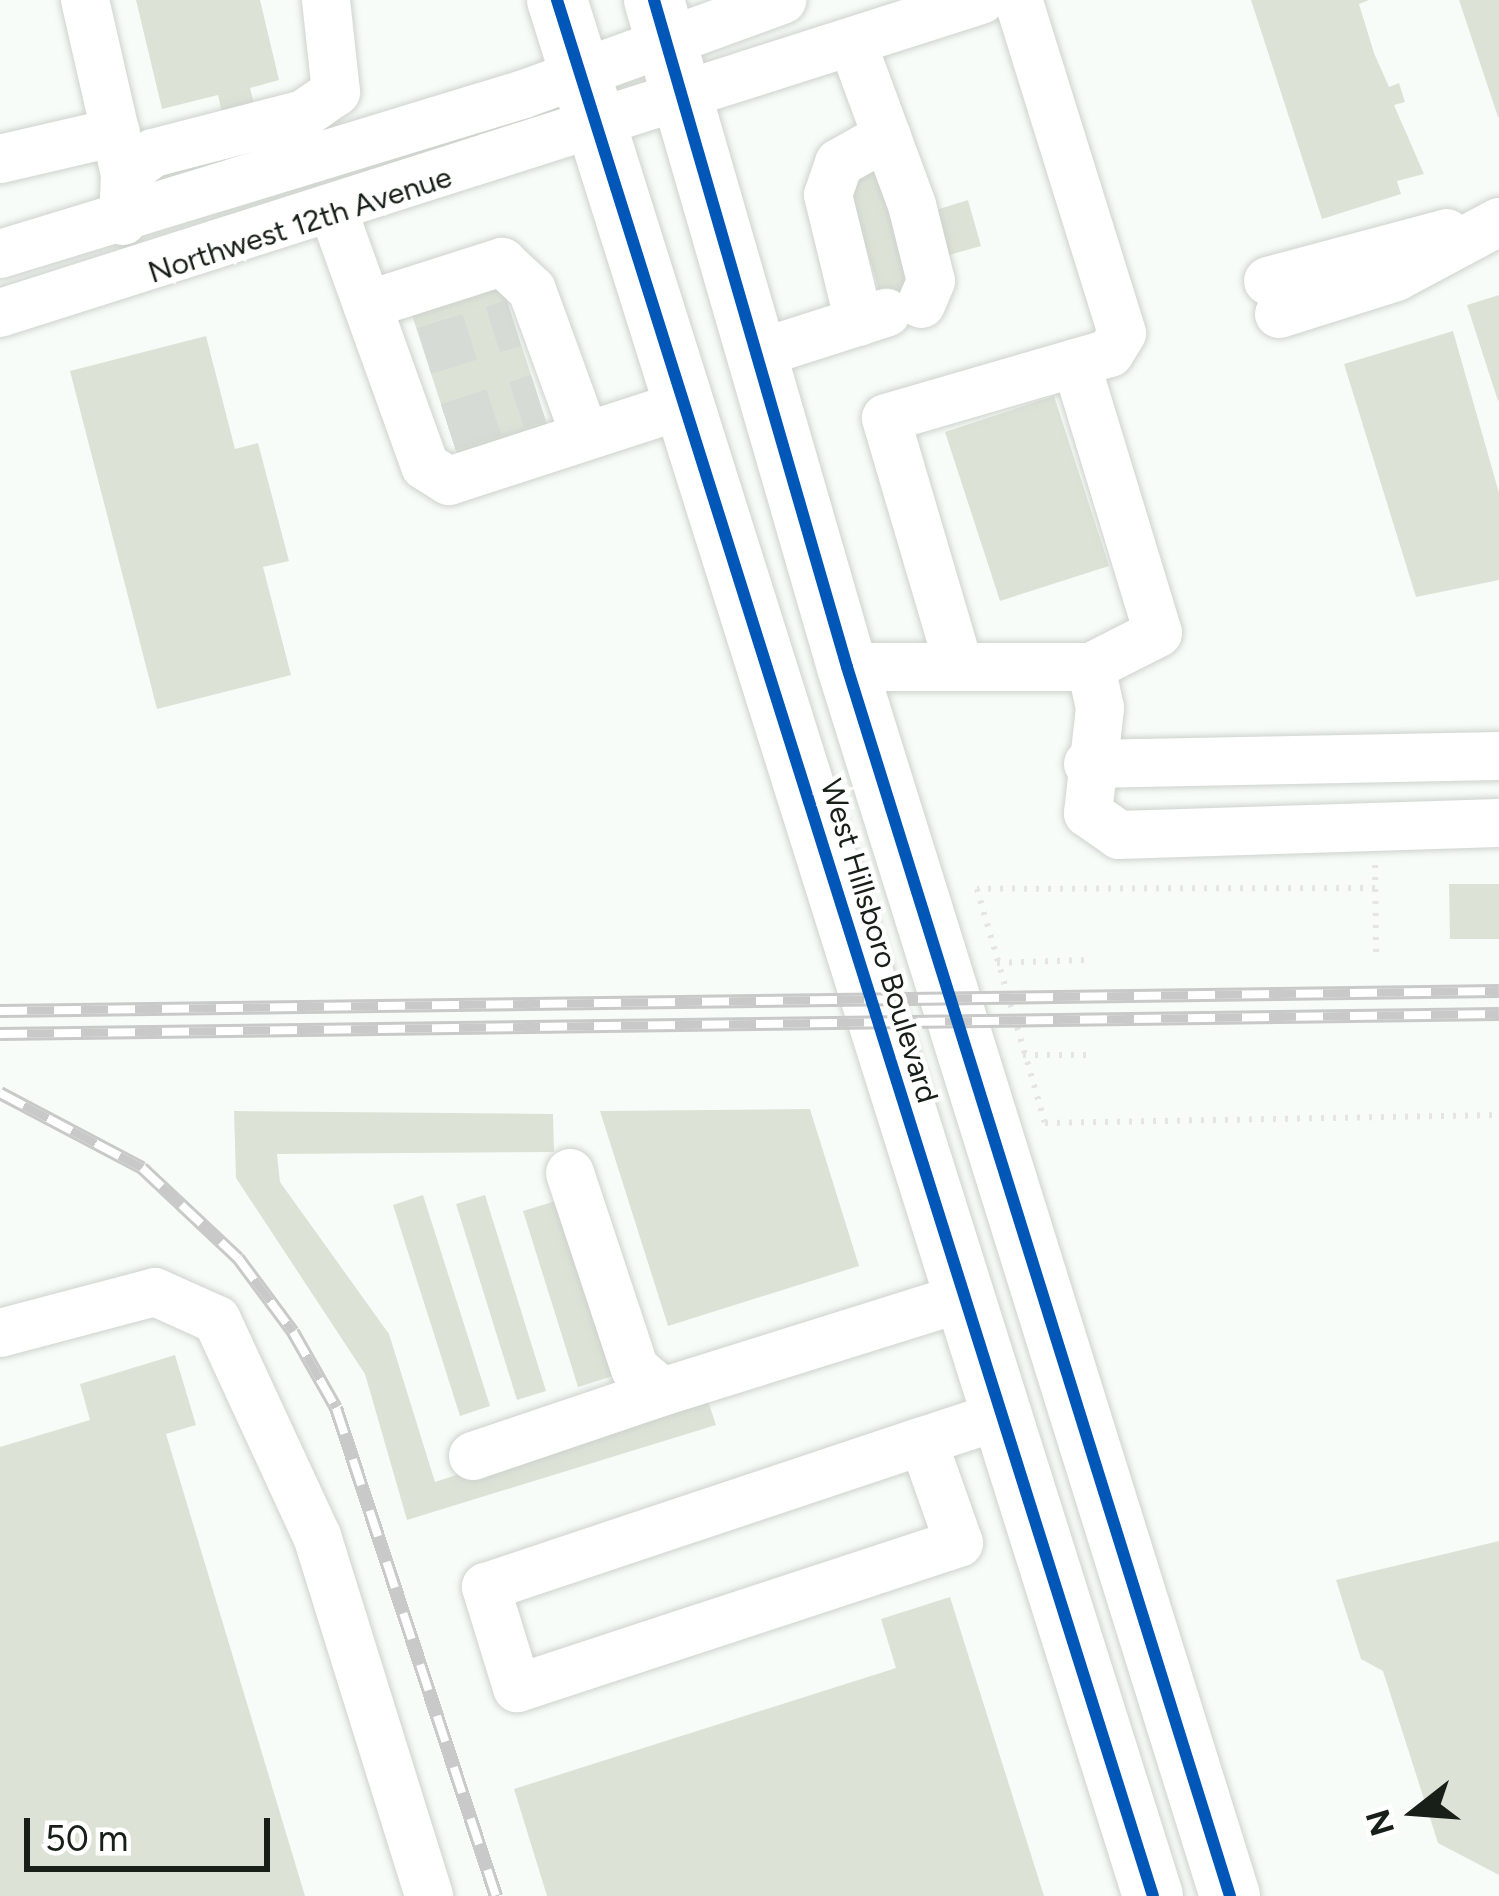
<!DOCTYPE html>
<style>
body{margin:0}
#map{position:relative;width:1499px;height:1896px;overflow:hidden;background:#f8fcf8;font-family:Figtree,sans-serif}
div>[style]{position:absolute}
.building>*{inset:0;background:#dce3d6}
.minor-tunnel>*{height:48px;margin-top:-24px;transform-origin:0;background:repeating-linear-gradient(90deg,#d6dbd6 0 48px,transparent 0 72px)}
.path>*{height:6px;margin-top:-3px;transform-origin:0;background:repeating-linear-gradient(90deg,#e4e5e4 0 3px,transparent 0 12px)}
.roads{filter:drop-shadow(0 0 3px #ced3ce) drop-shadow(0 0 3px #ced3ce)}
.minor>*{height:48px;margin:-24px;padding:0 24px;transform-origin:24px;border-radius:24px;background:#fefffe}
.major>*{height:60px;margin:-30px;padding:0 30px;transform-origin:30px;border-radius:30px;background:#fefffe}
.rail>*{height:14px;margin-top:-7px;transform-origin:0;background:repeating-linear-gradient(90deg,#fff 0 27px,#c8c9c8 0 54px);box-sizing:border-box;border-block:3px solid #c8c9c8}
.cycleway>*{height:12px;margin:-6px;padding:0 6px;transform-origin:6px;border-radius:6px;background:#0057b8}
span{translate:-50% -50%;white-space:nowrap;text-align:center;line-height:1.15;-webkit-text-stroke:9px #fff;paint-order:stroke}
.street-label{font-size:30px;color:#171f18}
.north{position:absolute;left:1355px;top:1752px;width:120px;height:120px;-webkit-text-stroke:9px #fff;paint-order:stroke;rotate:253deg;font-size:33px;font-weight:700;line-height:48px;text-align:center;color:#171f18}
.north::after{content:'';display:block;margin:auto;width:42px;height:54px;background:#171f18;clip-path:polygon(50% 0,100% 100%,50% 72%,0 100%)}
.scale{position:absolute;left:24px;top:1818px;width:246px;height:54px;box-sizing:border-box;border:6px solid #171f18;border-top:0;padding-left:15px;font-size:36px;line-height:42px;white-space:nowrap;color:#171f18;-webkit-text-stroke:9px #fff;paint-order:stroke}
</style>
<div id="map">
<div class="building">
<i style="clip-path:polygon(136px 0,260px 0,279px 80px,250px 88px,255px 109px,223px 117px,218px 95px,162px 109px)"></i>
<i style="clip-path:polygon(1251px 0,1369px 0,1359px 4px,1374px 53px,1389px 87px,1399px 83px,1405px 102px,1394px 105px,1424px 174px,1397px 181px,1401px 194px,1322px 219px)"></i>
<i style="clip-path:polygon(1459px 0,1499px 0,1499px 117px,1498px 117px)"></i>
<i style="clip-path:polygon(878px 160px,926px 319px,891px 330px,843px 171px)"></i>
<i style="clip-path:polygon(968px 200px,981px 246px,949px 255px,936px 210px)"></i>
<i style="clip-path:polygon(502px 285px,550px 434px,460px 463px,412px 315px)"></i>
<i style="clip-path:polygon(1499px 295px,1499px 400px,1498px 401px,1467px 305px)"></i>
<i style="clip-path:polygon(1453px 331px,1499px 493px,1499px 580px,1416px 597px,1344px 364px)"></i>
<i style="clip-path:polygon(206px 336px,235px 449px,258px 443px,289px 561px,263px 567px,291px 675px,157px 709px,70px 371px)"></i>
<i style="clip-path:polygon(1054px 396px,1109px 566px,1000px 601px,945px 432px)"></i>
<i style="clip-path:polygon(1449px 884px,1499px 884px,1499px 939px,1450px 939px)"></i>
<i style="clip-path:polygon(810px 1109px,859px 1266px,668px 1326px,600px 1111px)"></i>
<i style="clip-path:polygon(234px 1111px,553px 1114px,554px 1152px,277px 1154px,280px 1182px,389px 1334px,435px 1482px,705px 1392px,716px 1425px,407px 1520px,365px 1374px,236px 1178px)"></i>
<i style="clip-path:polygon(423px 1195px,490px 1406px,460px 1416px,393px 1205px)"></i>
<i style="clip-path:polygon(485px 1195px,546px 1391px,517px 1400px,456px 1204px)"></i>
<i style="clip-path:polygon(559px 1200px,613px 1376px,578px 1387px,523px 1211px)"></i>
<i style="clip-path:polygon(175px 1355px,196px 1425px,166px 1434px,305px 1896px,0 1896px,0 1447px,90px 1420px,80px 1384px)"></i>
<i style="clip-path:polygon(1499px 1541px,1499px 1875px,1438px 1843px,1383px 1671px,1361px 1659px,1336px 1580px)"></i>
<i style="clip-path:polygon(950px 1597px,1044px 1896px,547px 1896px,514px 1789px,896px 1668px,881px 1619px)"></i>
</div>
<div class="minor-tunnel">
<i style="left:424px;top:351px;width:94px;rotate:-17.3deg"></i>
<i style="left:448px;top:427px;width:95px;rotate:-17.9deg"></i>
</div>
<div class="path">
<i style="left:1375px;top:865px;width:87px;rotate:89.3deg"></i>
<i style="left:1375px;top:888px;width:398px;rotate:179.9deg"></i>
<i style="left:977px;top:889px;width:244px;rotate:73.8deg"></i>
<i style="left:1045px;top:1123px;width:454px;rotate:-1deg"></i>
<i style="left:997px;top:963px;width:92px;rotate:-1.9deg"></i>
<i style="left:1023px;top:1055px;width:68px"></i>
</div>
<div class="roads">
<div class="minor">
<i style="left:85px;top:0;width:179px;rotate:77.1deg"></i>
<i style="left:852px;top:42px;width:174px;rotate:69.8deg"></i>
<i style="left:912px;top:205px;width:78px;rotate:76deg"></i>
<i style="left:931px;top:281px;width:25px;rotate:113deg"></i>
<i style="left:0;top:159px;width:119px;rotate:-13.1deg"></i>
<i style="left:334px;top:213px;width:269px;rotate:70.2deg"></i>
<i style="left:425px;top:466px;width:28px;rotate:32deg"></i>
<i style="left:449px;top:481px;width:249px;rotate:-18deg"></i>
<i style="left:123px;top:221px;width:47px;rotate:-87.6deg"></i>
<i style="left:125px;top:174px;width:35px;rotate:-37deg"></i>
<i style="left:153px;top:153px;width:156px;rotate:-14.5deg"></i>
<i style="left:304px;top:114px;width:39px;rotate:-35deg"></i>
<i style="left:336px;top:92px;width:93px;rotate:-96.2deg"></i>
<i style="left:0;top:254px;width:548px;rotate:-16.98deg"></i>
<i style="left:524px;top:94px;width:275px;rotate:-20deg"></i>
<i style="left:1268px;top:281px;width:185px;rotate:-15deg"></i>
<i style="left:367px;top:305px;width:142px;rotate:-17.7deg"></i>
<i style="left:502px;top:262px;width:41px;rotate:43deg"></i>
<i style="left:532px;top:290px;width:155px;rotate:70deg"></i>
<i style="left:0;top:313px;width:1030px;rotate:-17.7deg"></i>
<i style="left:1279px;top:314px;width:123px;rotate:-17.5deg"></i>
<i style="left:1396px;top:277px;width:117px;rotate:-28.1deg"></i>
<i style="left:859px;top:322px;width:131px;rotate:-103.7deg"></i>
<i style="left:828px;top:195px;width:34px;rotate:-71deg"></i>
<i style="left:839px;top:163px;width:55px;rotate:-29.4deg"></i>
<i style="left:754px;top:355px;width:139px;rotate:-17.7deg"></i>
<i style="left:1076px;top:363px;width:282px;rotate:73.1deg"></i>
<i style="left:1158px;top:633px;width:75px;rotate:153.1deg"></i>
<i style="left:958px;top:663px;width:255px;rotate:-106.4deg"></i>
<i style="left:886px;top:418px;width:233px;rotate:-16.2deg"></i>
<i style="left:1110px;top:353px;width:23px;rotate:-59deg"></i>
<i style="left:1122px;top:333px;width:349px;rotate:-107.3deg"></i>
<i style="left:847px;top:667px;width:244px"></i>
<i style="left:1091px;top:667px;width:42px;rotate:77.6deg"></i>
<i style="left:1100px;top:708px;width:106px;rotate:96.5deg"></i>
<i style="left:1088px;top:813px;width:38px;rotate:35deg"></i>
<i style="left:1119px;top:835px;width:380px;rotate:-1.8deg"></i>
<i style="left:1088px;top:764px;width:411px;rotate:-1.1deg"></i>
<i style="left:570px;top:1173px;width:206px;rotate:71.7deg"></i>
<i style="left:635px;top:1369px;width:35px;rotate:40deg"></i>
<i style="left:662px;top:1392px;width:318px;rotate:-17.4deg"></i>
<i style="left:0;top:1333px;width:160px;rotate:-14.8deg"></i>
<i style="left:155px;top:1292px;width:68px;rotate:24.3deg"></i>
<i style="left:217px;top:1320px;width:238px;rotate:65.2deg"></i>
<i style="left:317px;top:1536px;width:377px;rotate:72.7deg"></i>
<i style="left:923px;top:1441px;width:108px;rotate:70.6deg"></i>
<i style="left:959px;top:1543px;width:465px;rotate:161.8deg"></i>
<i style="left:517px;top:1688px;width:106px;rotate:-107.1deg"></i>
<i style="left:486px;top:1587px;width:461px;rotate:-18.5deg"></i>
<i style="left:923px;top:1441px;width:83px;rotate:-18.2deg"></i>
<i style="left:473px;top:1456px;width:200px;rotate:-18.7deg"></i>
</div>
<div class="major">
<i style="left:557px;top:0;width:1987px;rotate:72.55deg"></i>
<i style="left:654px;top:0;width:694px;rotate:73.86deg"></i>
<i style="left:847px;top:667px;width:1287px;rotate:72.69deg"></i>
</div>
</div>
<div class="rail">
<i style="left:0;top:1011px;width:1499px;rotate:-0.76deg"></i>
<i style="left:0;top:1034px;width:1499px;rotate:-0.76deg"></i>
<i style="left:0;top:1093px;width:161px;rotate:27.8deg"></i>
<i style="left:142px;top:1168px;width:132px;rotate:43.2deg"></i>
<i style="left:238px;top:1258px;width:92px;rotate:53.4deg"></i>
<i style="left:293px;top:1332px;width:87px;rotate:60.5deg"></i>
<i style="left:336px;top:1408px;width:514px;rotate:71.85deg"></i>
</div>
<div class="cycleway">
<i style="left:557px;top:0;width:1987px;rotate:72.55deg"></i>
<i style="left:654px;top:0;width:694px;rotate:73.86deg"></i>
<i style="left:847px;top:667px;width:1287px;rotate:72.69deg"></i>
</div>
<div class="street-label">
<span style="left:300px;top:225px;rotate:-18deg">Northwest 12th Avenue</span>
<span style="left:879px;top:941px;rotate:73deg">West Hillsboro Boulevard</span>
</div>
<div class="north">N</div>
<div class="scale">50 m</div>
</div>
